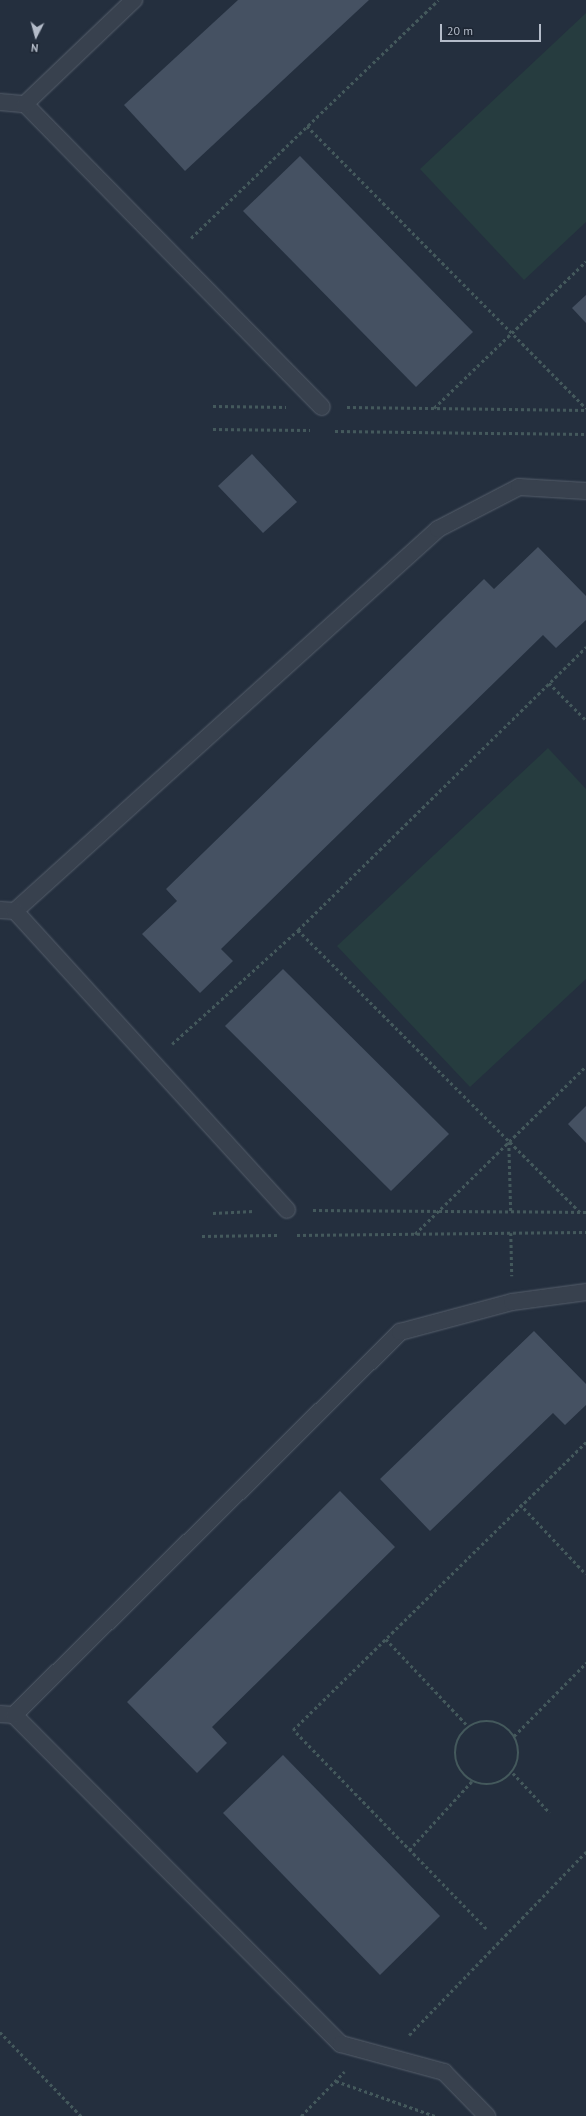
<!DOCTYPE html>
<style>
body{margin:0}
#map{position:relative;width:586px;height:2116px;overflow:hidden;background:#242f3e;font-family:"PT Sans",sans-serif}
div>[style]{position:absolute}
.green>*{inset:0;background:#263c3f}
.building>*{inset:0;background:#455162}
.path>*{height:2.5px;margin-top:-1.25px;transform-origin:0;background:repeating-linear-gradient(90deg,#44595c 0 3px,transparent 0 6px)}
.path>.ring{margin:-1.25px;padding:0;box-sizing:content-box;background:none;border:2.5px solid #44595c;border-radius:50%}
.roads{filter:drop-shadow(0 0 1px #565f6c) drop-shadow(0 0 1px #565f6c)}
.service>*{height:16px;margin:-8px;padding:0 8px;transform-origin:8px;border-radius:8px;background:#38414e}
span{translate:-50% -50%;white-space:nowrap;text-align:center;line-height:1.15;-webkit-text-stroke:3px #1d2633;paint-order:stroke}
.north{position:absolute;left:16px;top:16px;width:40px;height:40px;-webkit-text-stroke:3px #1d2633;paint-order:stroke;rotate:186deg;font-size:11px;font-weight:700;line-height:16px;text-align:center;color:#b4bcc9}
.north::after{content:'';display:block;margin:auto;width:14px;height:18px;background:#b4bcc9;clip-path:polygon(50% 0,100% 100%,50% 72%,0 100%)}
.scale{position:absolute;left:440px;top:24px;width:101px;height:18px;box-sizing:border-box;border:2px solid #b4bcc9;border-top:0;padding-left:5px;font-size:12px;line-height:14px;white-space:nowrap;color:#b4bcc9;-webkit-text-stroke:3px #1d2633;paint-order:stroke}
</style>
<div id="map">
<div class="green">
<i style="clip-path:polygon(586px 13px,586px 222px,524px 280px,420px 169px)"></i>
<i style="clip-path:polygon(548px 748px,586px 789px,586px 979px,470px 1087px,337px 946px)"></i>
</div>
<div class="building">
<i style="clip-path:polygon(238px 0,369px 0,185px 171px,124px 105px)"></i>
<i style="clip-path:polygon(300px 156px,473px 332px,416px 387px,243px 211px)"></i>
<i style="clip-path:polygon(586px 295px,586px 323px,572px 308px)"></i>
<i style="clip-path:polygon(252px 454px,297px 502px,263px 533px,218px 486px)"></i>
<i style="clip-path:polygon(538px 547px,586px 596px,586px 620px,556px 648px,543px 635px,221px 949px,233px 961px,200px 993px,142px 934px,177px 901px,166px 889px,484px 579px,494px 589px)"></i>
<i style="clip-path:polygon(283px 969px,449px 1134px,391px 1191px,225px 1026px)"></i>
<i style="clip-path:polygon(586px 1106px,586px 1143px,568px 1124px)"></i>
<i style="clip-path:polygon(534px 1331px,586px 1384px,586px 1405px,565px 1425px,553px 1413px,430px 1531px,380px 1479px)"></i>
<i style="clip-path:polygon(340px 1491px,395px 1547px,212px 1727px,227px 1743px,197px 1773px,127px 1702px)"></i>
<i style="clip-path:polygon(283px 1755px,440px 1916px,380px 1975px,223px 1813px)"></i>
</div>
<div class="path">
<i style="left:307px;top:126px;width:397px;rotate:45.3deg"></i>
<i style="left:191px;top:238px;width:343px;rotate:-43.9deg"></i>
<i style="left:213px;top:406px;width:73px;rotate:0.8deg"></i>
<i style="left:347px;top:407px;width:239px;rotate:0.7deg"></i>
<i style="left:434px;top:408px;width:211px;rotate:-44deg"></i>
<i style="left:213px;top:429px;width:97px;rotate:0.6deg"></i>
<i style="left:335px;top:431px;width:251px;rotate:0.7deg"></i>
<i style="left:549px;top:683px;width:52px;rotate:45deg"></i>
<i style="left:298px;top:930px;width:399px;rotate:45deg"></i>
<i style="left:172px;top:1044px;width:170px;rotate:-42.1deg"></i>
<i style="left:298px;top:930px;width:404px;rotate:-44.5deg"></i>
<i style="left:509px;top:1142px;width:70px;rotate:88.4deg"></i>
<i style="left:313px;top:1210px;width:273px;rotate:0.4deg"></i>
<i style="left:213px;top:1213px;width:41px;rotate:-2.8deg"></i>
<i style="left:511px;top:1233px;width:43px;rotate:88.7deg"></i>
<i style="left:415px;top:1234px;width:240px;rotate:-44.5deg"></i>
<i style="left:297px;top:1235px;width:289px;rotate:-0.6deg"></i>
<i style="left:202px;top:1236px;width:76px;rotate:-0.8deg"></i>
<i style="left:520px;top:1504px;width:96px;rotate:46.7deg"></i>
<i style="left:386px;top:1639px;width:121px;rotate:46.7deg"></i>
<i class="ring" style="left:455px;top:1721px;width:61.5px;height:61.5px"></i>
<i style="left:514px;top:1736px;width:103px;rotate:-45.4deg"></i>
<i style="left:513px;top:1773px;width:54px;rotate:47.2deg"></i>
<i style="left:409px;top:1850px;width:93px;rotate:-47.6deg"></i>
<i style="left:486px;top:1929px;width:277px;rotate:-134.1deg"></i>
<i style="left:293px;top:1730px;width:411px;rotate:-44.5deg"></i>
<i style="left:0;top:2032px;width:117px;rotate:46deg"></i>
<i style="left:409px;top:2035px;width:255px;rotate:-46deg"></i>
<i style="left:336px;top:2081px;width:105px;rotate:19.5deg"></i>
<i style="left:301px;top:2116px;width:62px;rotate:-45.7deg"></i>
</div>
<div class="roads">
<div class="service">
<i style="left:0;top:102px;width:25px;rotate:5deg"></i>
<i style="left:25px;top:104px;width:424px;rotate:45.6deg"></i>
<i style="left:25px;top:104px;width:151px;rotate:-43.7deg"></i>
<i style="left:0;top:910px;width:15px;rotate:4deg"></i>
<i style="left:15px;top:911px;width:570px;rotate:-42.08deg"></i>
<i style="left:438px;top:529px;width:91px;rotate:-27.4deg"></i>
<i style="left:519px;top:487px;width:67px;rotate:3.4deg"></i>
<i style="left:15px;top:911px;width:404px;rotate:47.7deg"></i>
<i style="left:0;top:1714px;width:14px;rotate:4deg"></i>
<i style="left:14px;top:1715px;width:464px;rotate:45.2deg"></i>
<i style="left:341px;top:2044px;width:107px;rotate:15.2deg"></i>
<i style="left:444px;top:2072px;width:62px;rotate:45.7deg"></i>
<i style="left:14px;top:1715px;width:544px;rotate:-44.78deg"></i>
<i style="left:400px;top:1332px;width:116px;rotate:-15deg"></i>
<i style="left:512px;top:1302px;width:75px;rotate:-7.7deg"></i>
</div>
</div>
<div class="north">N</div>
<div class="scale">20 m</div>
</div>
